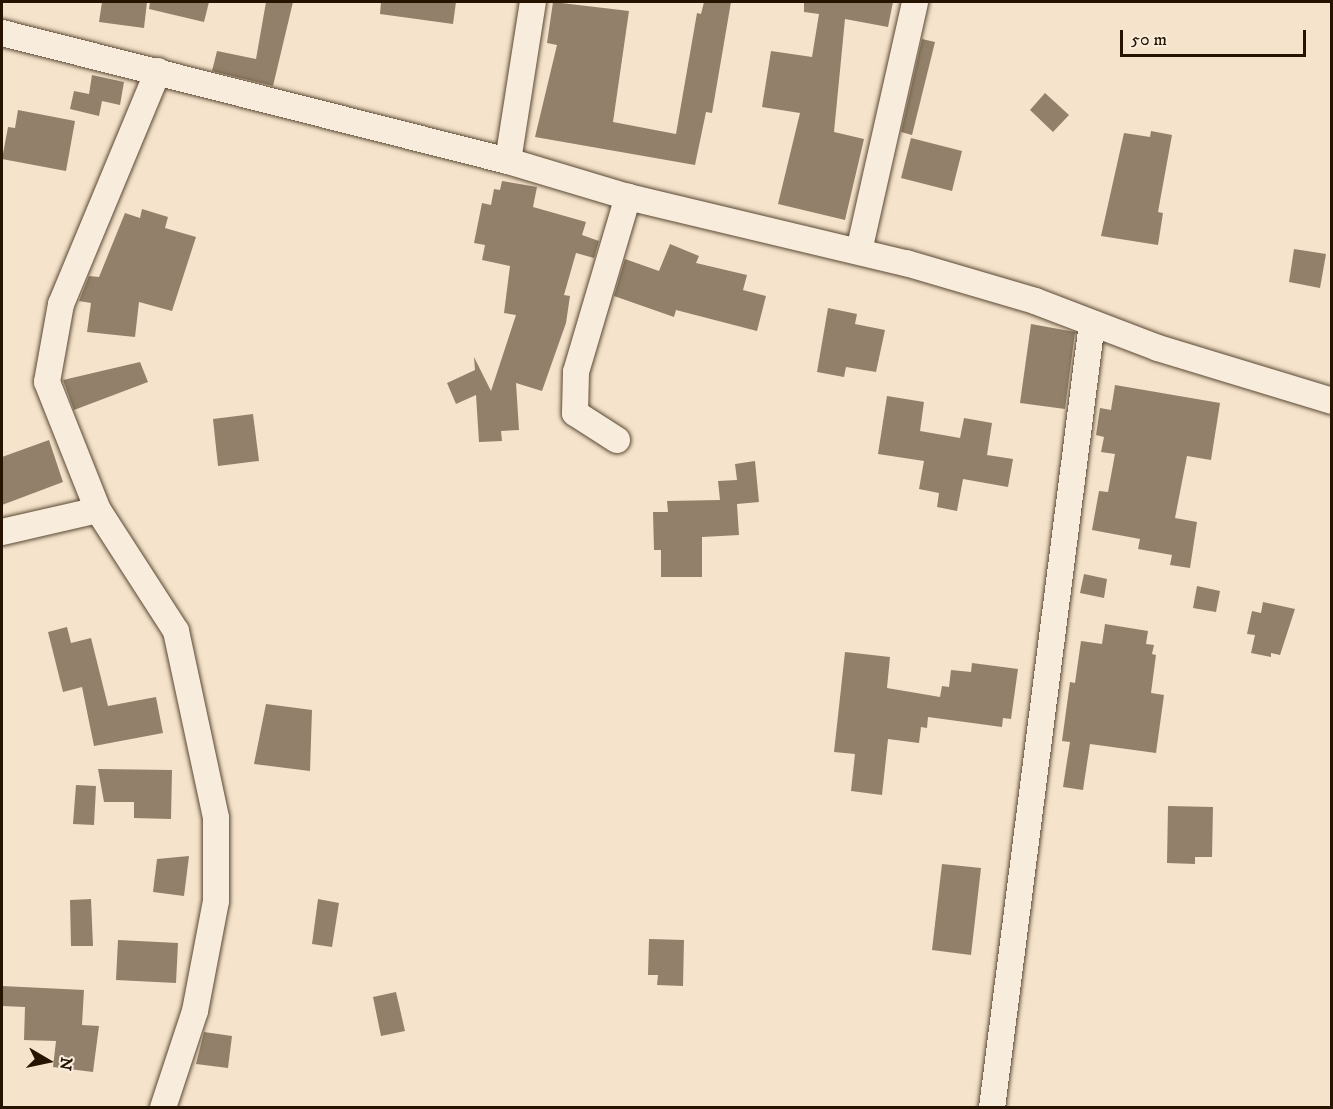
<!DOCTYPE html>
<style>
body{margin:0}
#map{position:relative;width:1333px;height:1109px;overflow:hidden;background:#f5e3cb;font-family:"IM FELL DW Pica",serif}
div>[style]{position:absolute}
.building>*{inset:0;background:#92806a}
.roads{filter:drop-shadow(0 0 2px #5a4833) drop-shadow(0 0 2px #5a4833)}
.minor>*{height:26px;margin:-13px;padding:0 13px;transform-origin:13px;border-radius:13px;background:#f8eddd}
span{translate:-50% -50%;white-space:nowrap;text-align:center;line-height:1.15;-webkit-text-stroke:5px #f8eddd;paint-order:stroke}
.frame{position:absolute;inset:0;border:3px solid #261400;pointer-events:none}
.north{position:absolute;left:18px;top:1031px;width:60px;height:60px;-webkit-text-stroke:4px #f8eddd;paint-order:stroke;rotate:99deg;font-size:16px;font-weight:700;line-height:24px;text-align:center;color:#261400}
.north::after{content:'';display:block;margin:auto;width:21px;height:27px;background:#261400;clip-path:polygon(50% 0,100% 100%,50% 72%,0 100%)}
.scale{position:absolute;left:1120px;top:30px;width:186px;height:27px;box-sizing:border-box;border:3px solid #261400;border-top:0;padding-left:8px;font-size:18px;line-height:21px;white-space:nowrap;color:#261400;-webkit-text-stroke:4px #f8eddd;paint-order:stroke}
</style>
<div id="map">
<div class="building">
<i style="clip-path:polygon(102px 2px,147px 2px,144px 28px,99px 22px)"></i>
<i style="clip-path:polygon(150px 2px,209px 2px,204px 22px,149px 9px)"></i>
<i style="clip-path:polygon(266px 2px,293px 2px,273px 86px,212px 71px,217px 51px,256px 59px)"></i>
<i style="clip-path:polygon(381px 2px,456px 2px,453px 24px,380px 14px)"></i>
<i style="clip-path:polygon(553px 2px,629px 11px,613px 122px,676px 134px,697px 13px,701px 14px,704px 2px,731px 2px,712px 113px,706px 112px,695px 165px,535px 137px,557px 45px,547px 43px)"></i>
<i style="clip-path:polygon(804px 2px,893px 2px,888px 27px,845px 19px,834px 132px,864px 139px,845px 220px,778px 204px,800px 113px,762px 107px,771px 51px,812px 57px,819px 14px,804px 12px)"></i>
<i style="clip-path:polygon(922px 39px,935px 42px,912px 135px,901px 132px)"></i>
<i style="clip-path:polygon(92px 75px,124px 82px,120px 105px,102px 101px,99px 116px,70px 109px,74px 91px,89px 94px)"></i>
<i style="clip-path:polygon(1045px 93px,1069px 115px,1053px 132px,1030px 110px)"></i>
<i style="clip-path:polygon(18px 110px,75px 121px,66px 171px,2px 159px,8px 127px,15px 128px)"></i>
<i style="clip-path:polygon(1151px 131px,1172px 135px,1158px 212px,1163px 213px,1158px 245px,1101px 236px,1124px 133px,1150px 137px)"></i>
<i style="clip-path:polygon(911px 138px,962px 151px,952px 191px,901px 178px)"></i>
<i style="clip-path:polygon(502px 181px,537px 187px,533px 207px,586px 222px,582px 235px,599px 241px,594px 258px,576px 253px,564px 295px,570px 296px,566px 323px,542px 391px,516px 383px,519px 430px,501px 431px,502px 441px,479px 442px,476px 395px,456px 404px,447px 383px,475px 370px,474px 357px,491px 391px,516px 315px,504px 313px,510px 266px,482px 260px,485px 245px,474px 243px,482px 203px,491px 205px,494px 189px,500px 190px)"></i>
<i style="clip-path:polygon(142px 209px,168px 217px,165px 228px,196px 237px,172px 311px,139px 302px,135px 337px,87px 332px,91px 303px,79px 301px,89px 276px,99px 277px,125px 213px,140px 218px)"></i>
<i style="clip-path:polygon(670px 244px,699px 256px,696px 263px,747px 275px,743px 290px,766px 296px,757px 331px,676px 310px,674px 317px,614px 296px,625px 259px,659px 271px)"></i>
<i style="clip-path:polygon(1294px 249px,1326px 254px,1320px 288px,1289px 282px)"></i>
<i style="clip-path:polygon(828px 308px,857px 314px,855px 324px,885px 330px,876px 372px,846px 367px,844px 377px,817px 372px)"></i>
<i style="clip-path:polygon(1031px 324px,1075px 332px,1065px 409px,1020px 403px)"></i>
<i style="clip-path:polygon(140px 362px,148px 382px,74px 410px,63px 380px)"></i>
<i style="clip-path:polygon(1115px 385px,1220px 403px,1211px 460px,1187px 456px,1175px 518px,1197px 522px,1190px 568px,1170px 565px,1172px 555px,1138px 549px,1140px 539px,1092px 530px,1099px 491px,1108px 492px,1115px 454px,1101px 452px,1104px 437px,1096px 435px,1100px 408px,1111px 410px)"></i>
<i style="clip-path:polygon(887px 396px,924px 402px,920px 431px,960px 438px,964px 418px,992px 423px,987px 455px,1013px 459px,1008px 487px,963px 479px,957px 511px,937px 507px,939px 493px,919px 489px,924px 461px,878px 454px)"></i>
<i style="clip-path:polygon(253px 414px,259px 461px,218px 466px,213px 419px)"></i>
<i style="clip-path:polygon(49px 440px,63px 482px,2px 505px,2px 457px)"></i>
<i style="clip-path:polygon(755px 461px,759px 502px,737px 504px,739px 535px,702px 537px,702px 577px,661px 577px,661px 550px,654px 550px,653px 512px,668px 512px,667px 501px,720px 500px,718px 481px,737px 480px,735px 464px)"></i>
<i style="clip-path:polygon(1084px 574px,1107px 579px,1104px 598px,1080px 593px)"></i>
<i style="clip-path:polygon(1197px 586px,1220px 591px,1216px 612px,1193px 608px)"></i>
<i style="clip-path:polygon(1263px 602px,1295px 609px,1280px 655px,1271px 653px,1271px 657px,1251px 653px,1255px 635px,1247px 634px,1252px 611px,1261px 613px)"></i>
<i style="clip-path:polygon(1105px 624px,1148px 631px,1146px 644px,1154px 645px,1152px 654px,1156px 655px,1151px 693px,1164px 695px,1156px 753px,1090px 744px,1083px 790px,1063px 787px,1070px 742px,1062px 741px,1070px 682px,1075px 683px,1081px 641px,1102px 644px)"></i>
<i style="clip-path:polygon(67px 627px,71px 643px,91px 638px,108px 706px,156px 697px,163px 733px,94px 746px,82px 687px,63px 692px,48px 632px)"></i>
<i style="clip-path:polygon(845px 652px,890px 657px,887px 688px,940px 697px,942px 686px,949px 687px,951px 670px,971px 672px,972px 663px,1018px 669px,1011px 719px,1003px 718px,1002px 727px,928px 717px,927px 728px,921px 727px,919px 743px,888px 739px,882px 795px,851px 791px,855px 754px,834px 752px)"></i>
<i style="clip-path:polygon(266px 704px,312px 710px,310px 771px,254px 764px)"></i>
<i style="clip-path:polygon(98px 769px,172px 770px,171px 819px,134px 818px,134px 802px,104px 802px)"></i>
<i style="clip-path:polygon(76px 785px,96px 786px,94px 825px,73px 824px)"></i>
<i style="clip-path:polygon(1168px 806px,1213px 807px,1212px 857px,1195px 857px,1195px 864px,1167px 863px)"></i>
<i style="clip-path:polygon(189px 856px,184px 896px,153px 892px,157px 859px)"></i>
<i style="clip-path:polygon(942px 864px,981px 868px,971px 955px,932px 950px)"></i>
<i style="clip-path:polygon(91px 899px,93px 946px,71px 946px,70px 900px)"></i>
<i style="clip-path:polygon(318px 899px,339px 903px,332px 947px,312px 944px)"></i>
<i style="clip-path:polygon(649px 939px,684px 940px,683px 986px,657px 985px,658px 975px,648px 975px)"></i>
<i style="clip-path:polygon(118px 940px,178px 943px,176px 983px,116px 980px)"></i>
<i style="clip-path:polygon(2px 986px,84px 990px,82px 1025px,99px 1026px,93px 1072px,53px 1067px,56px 1041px,24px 1040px,25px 1007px,2px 1006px)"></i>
<i style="clip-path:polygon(396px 992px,405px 1031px,381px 1036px,373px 997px)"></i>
<i style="clip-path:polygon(204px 1032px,232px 1036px,228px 1068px,196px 1064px)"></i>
</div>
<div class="roads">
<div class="minor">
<i style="left:2px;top:33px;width:522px;rotate:14.2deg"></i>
<i style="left:508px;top:161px;width:125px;rotate:16.7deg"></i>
<i style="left:628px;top:197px;width:286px;rotate:13.4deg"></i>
<i style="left:906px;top:263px;width:134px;rotate:16.4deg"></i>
<i style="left:1035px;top:301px;width:132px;rotate:20.9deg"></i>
<i style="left:1158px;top:348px;width:182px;rotate:16.9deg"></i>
<i style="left:158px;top:71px;width:252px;rotate:112.6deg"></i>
<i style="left:61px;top:304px;width:79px;rotate:100.2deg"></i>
<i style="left:47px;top:382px;width:138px;rotate:68.3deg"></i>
<i style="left:98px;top:510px;width:144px;rotate:57.2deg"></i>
<i style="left:176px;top:631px;width:191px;rotate:77.9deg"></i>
<i style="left:216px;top:818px;width:83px;rotate:90deg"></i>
<i style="left:216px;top:901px;width:112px;rotate:100.8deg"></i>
<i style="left:195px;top:1011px;width:102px;rotate:108.3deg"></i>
<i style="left:508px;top:161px;width:161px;rotate:-81.1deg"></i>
<i style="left:859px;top:251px;width:255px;rotate:-77.3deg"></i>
<i style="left:617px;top:440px;width:50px;rotate:-147.3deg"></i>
<i style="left:575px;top:413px;width:41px;rotate:-88.6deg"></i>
<i style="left:576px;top:372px;width:183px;rotate:-73.5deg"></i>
<i style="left:2px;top:532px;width:98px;rotate:-12.9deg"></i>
<i style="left:992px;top:1108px;width:791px;rotate:-82.74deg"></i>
</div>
</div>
<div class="frame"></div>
<div class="north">N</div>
<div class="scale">50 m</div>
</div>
